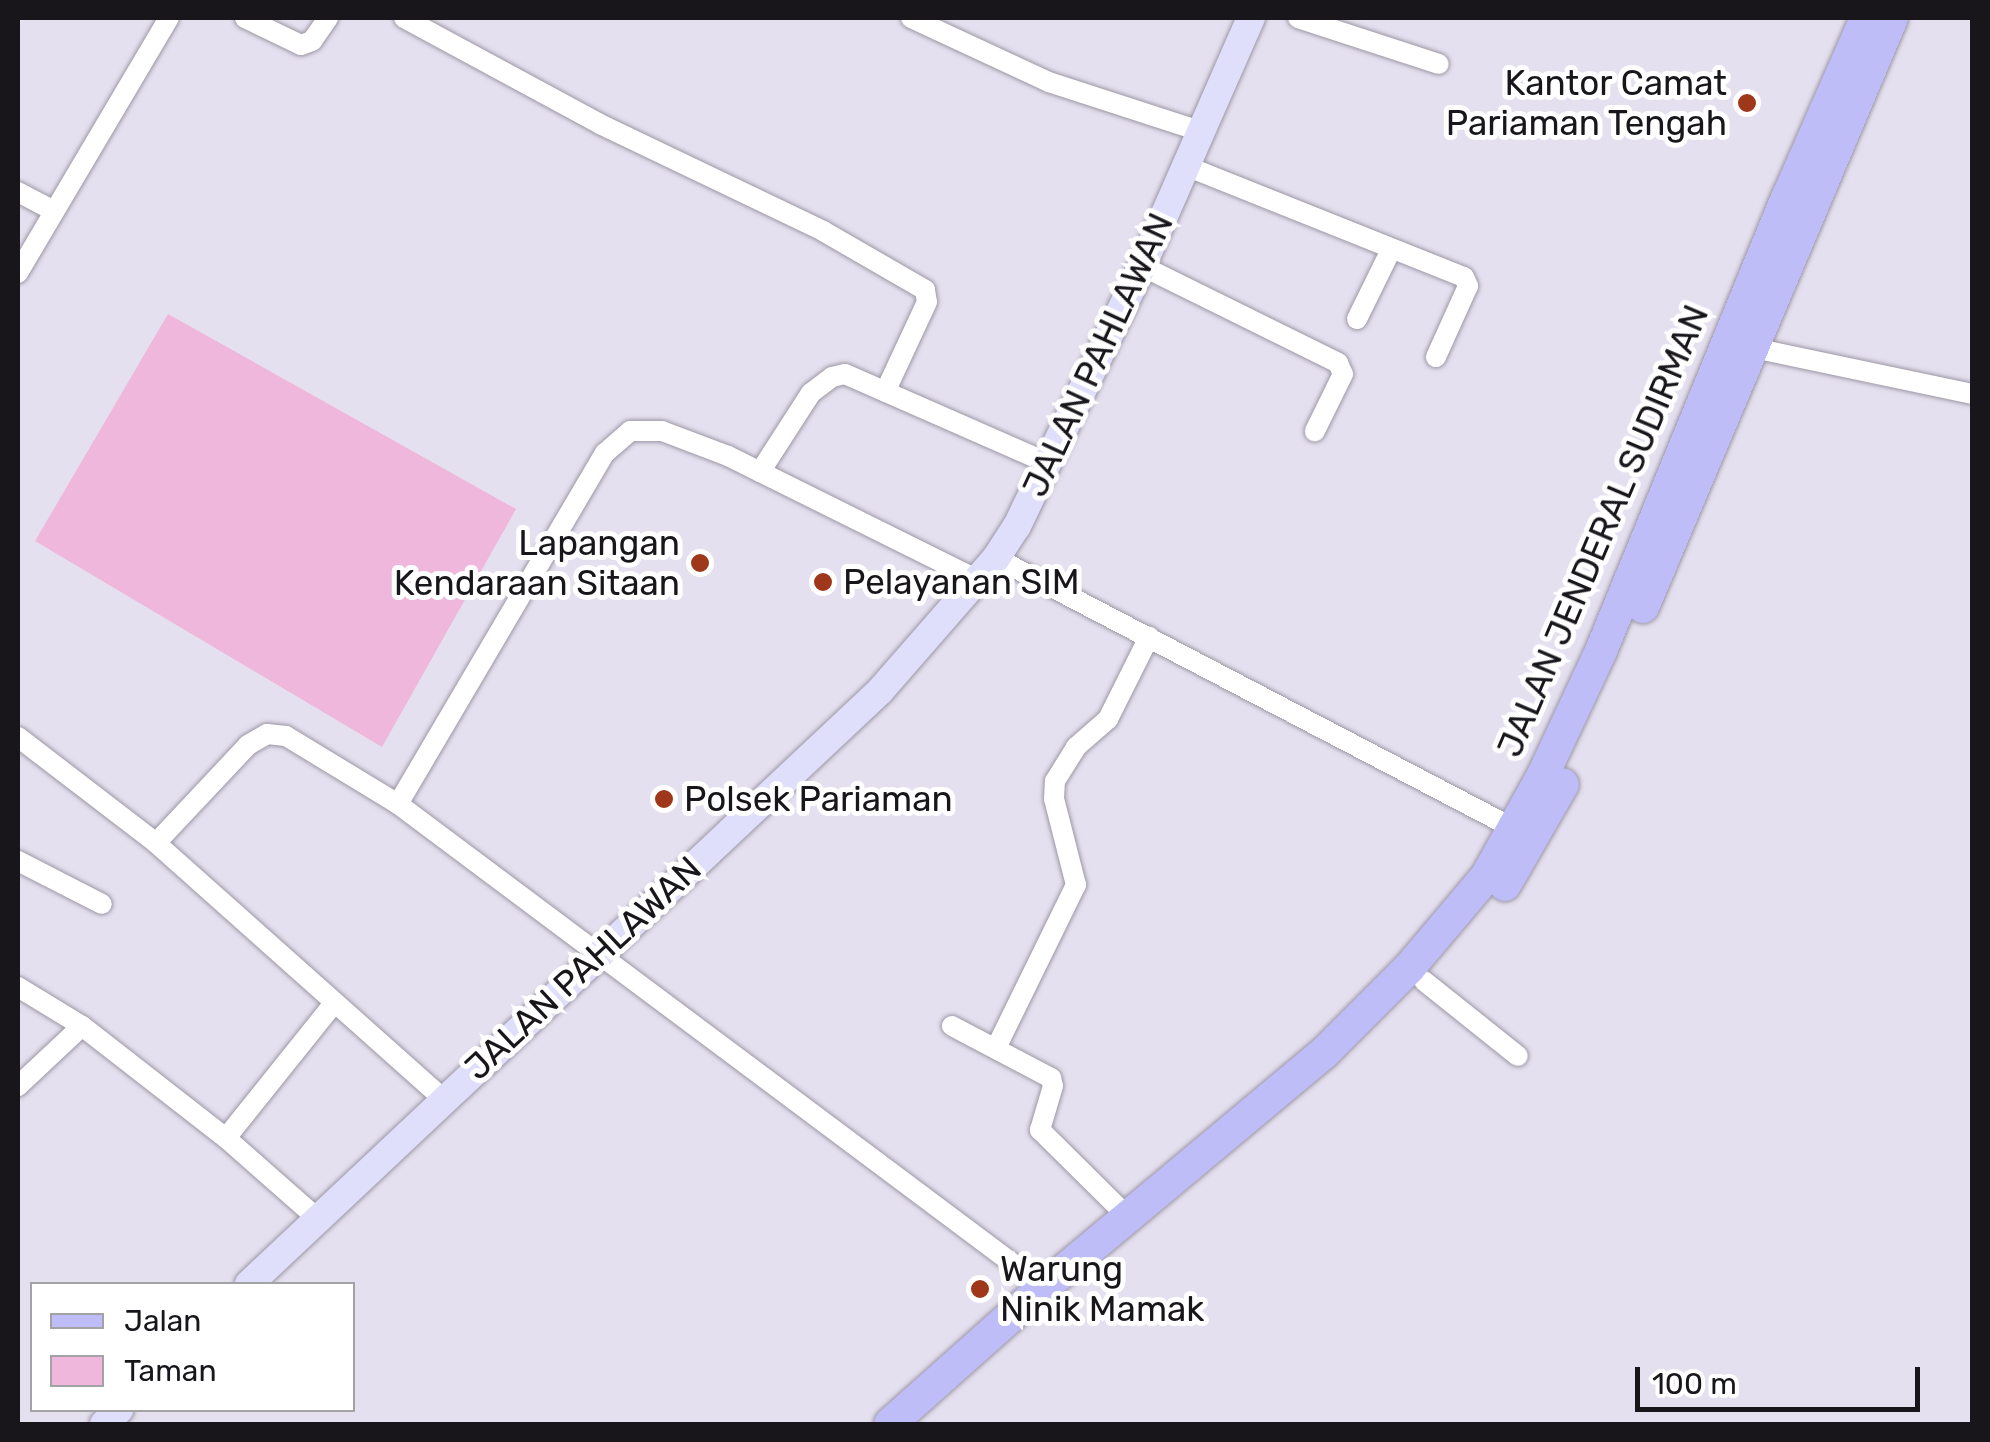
<!DOCTYPE html>
<style>
body{margin:0}
#map{position:relative;width:1990px;height:1442px;overflow:hidden;background:#e5e0ef;font-family:Rubik,sans-serif}
div>[style]{position:absolute}
.green>*{inset:0;background:#efb7dc}
.roads{filter:drop-shadow(0 0 2px #9c97a5) drop-shadow(0 0 2px #9c97a5)}
.street>*{height:20px;margin:-10px;padding:0 10px;transform-origin:10px;border-radius:10px;background:#fff}
.secondary>*{height:28px;margin:-14px;padding:0 14px;transform-origin:14px;border-radius:14px;background:#dfdefb}
.primary>*{height:32px;margin:-16px;padding:0 16px;transform-origin:16px;border-radius:16px;background:#bebdf7}
.dots>*{width:28px;height:28px;translate:-50% -50%;box-sizing:border-box;border:5px solid #fff;border-radius:50%}
span{translate:-50% -50%;white-space:nowrap;text-align:center;line-height:1.15;-webkit-text-stroke:10px #fff;paint-order:stroke}
.poi-label{font-size:35px;color:#18161b}
.right{translate:-100% -50%;text-align:right}
.left{translate:0 -50%;text-align:left}
.street-label{font-size:35px;color:#18161b}
.frame{position:absolute;inset:0;border:20px solid #18161b;pointer-events:none}
.legend{position:absolute;left:30px;top:1282px;width:325px;height:130px;box-sizing:border-box;background:#fff;border:2px solid #a3a2a4;margin:0;padding:12px 18px;list-style:none;font-size:30px;color:#18161b}
.legend li{display:flex;align-items:center;gap:20px;height:50px}
.legend b{width:50px;border:2px solid #a3a2a4}
.scale{position:absolute;left:1635px;top:1367px;width:285px;height:45px;box-sizing:border-box;border:5px solid #18161b;border-top:0;padding-left:12px;font-size:30px;line-height:35px;white-space:nowrap;color:#18161b;-webkit-text-stroke:8px #fff;paint-order:stroke}
</style>
<div id="map">
<div class="green">
<i style="clip-path:polygon(168px 314px,516px 509px,382px 747px,35px 541px)"></i>
</div>
<div class="roads">
<div class="street">
<i style="left:245px;top:18px;width:62px;rotate:25.7deg"></i>
<i style="left:301px;top:45px;width:12px;rotate:-20deg"></i>
<i style="left:312px;top:41px;width:28px;rotate:-55deg"></i>
<i style="left:404px;top:18px;width:223px;rotate:28.4deg"></i>
<i style="left:600px;top:124px;width:247px;rotate:25.6deg"></i>
<i style="left:823px;top:231px;width:118px;rotate:30deg"></i>
<i style="left:925px;top:290px;width:12px;rotate:81deg"></i>
<i style="left:927px;top:302px;width:99px;rotate:115deg"></i>
<i style="left:911px;top:18px;width:152px;rotate:24.9deg"></i>
<i style="left:1049px;top:82px;width:159px;rotate:18deg"></i>
<i style="left:1298px;top:18px;width:148px;rotate:18.1deg"></i>
<i style="left:1186px;top:166px;width:299px;rotate:21.8deg"></i>
<i style="left:1464px;top:277px;width:10px;rotate:66deg"></i>
<i style="left:1468px;top:286px;width:78px;rotate:114.3deg"></i>
<i style="left:18px;top:192px;width:41px;rotate:27.8deg"></i>
<i style="left:1142px;top:266px;width:219px;rotate:26.3deg"></i>
<i style="left:1338px;top:363px;width:12px;rotate:66deg"></i>
<i style="left:1343px;top:374px;width:64px;rotate:116.2deg"></i>
<i style="left:18px;top:273px;width:296px;rotate:-59.4deg"></i>
<i style="left:1357px;top:319px;width:77px;rotate:-63.8deg"></i>
<i style="left:1749px;top:347px;width:228px;rotate:11.9deg"></i>
<i style="left:760px;top:472px;width:94px;rotate:-57.2deg"></i>
<i style="left:811px;top:393px;width:26px;rotate:-37deg"></i>
<i style="left:832px;top:377px;width:13px;rotate:-13deg"></i>
<i style="left:845px;top:374px;width:222px;rotate:23.7deg"></i>
<i style="left:996px;top:558px;width:583px;rotate:27.58deg"></i>
<i style="left:18px;top:737px;width:174px;rotate:37.5deg"></i>
<i style="left:156px;top:843px;width:385px;rotate:41.7deg"></i>
<i style="left:398px;top:804px;width:407px;rotate:-59.5deg"></i>
<i style="left:605px;top:453px;width:33px;rotate:-41deg"></i>
<i style="left:630px;top:431px;width:32px"></i>
<i style="left:662px;top:431px;width:71px;rotate:20.7deg"></i>
<i style="left:728px;top:456px;width:279px;rotate:26.4deg"></i>
<i style="left:156px;top:843px;width:134px;rotate:-46.8deg"></i>
<i style="left:248px;top:745px;width:22px;rotate:-30deg"></i>
<i style="left:267px;top:734px;width:19px;rotate:6deg"></i>
<i style="left:286px;top:736px;width:131px;rotate:31.3deg"></i>
<i style="left:398px;top:804px;width:807px;rotate:36.78deg"></i>
<i style="left:18px;top:861px;width:94px;rotate:27.1deg"></i>
<i style="left:1424px;top:981px;width:120px;rotate:38.6deg"></i>
<i style="left:18px;top:987px;width:75px;rotate:31.4deg"></i>
<i style="left:82px;top:1026px;width:88px;rotate:136.8deg"></i>
<i style="left:82px;top:1026px;width:182px;rotate:37.9deg"></i>
<i style="left:226px;top:1138px;width:173px;rotate:-51.3deg"></i>
<i style="left:952px;top:1026px;width:112px;rotate:27.7deg"></i>
<i style="left:1051px;top:1078px;width:8px;rotate:76deg"></i>
<i style="left:1053px;top:1086px;width:46px;rotate:106.5deg"></i>
<i style="left:1040px;top:1130px;width:124px;rotate:44.7deg"></i>
<i style="left:996px;top:1048px;width:182px;rotate:-63.9deg"></i>
<i style="left:1076px;top:885px;width:89px;rotate:-104.3deg"></i>
<i style="left:1054px;top:799px;width:18px;rotate:-87deg"></i>
<i style="left:1055px;top:781px;width:40px;rotate:-58deg"></i>
<i style="left:1076px;top:747px;width:43px;rotate:-41.2deg"></i>
<i style="left:1108px;top:719px;width:92px;rotate:-63.4deg"></i>
<i style="left:226px;top:1138px;width:123px;rotate:41.4deg"></i>
</div>
<div class="secondary">
<i style="left:249px;top:1284px;width:866px;rotate:-43.22deg"></i>
<i style="left:880px;top:691px;width:176px;rotate:-48.9deg"></i>
<i style="left:996px;top:558px;width:38px;rotate:-57deg"></i>
<i style="left:1017px;top:526px;width:288px;rotate:-64.3deg"></i>
<i style="left:1142px;top:266px;width:271px;rotate:-66.3deg"></i>
<i style="left:104px;top:1424px;width:21px;rotate:-43deg"></i>
</div>
<div class="primary">
<i style="left:1643px;top:607px;width:639px;rotate:-67.08deg"></i>
<i style="left:1505px;top:885px;width:116px;rotate:-60.1deg"></i>
<i style="left:890px;top:1424px;width:206px;rotate:-41.7deg"></i>
<i style="left:1044px;top:1287px;width:365px;rotate:-39.9deg"></i>
<i style="left:1324px;top:1053px;width:120px;rotate:-45deg"></i>
<i style="left:1409px;top:968px;width:119px;rotate:-49.8deg"></i>
<i style="left:1486px;top:877px;width:115px;rotate:-60.8deg"></i>
<i style="left:1542px;top:777px;width:139px;rotate:-64.9deg"></i>
<i style="left:1601px;top:651px;width:492px;rotate:-67.7deg"></i>
<i style="left:1788px;top:196px;width:194px;rotate:-66.3deg"></i>
</div>
</div>
<div class="dots">
<i style="left:1747px;top:103px;background:#9f371b"></i>
<i style="left:700px;top:563px;background:#9f371b"></i>
<i style="left:823px;top:582px;background:#9f371b"></i>
<i style="left:664px;top:799px;background:#9f371b"></i>
<i style="left:980px;top:1289px;background:#9f371b"></i>
</div>
<div class="poi-label">
<span class="right" style="left:1727px;top:103px">Kantor Camat<br>Pariaman Tengah</span>
<span class="right" style="left:680px;top:563px">Lapangan<br>Kendaraan Sitaan</span>
<span class="left" style="left:843px;top:582px">Pelayanan SIM</span>
<span class="left" style="left:684px;top:799px">Polsek Pariaman</span>
<span class="left" style="left:1000px;top:1289px">Warung<br>Ninik Mamak</span>
</div>
<div class="street-label">
<span style="left:1098px;top:355px;rotate:-65deg">JALAN PAHLAWAN</span>
<span style="left:1603px;top:531px;rotate:-67deg">JALAN JENDERAL SUDIRMAN</span>
<span style="left:583px;top:968px;rotate:-43deg">JALAN PAHLAWAN</span>
</div>
<div class="frame"></div>
<ul class="legend">
<li><b style="height:12px;background:#bebdf7"></b>Jalan</li>
<li><b style="height:28px;background:#efb7dc"></b>Taman</li>
</ul>
<div class="scale">100 m</div>
</div>
